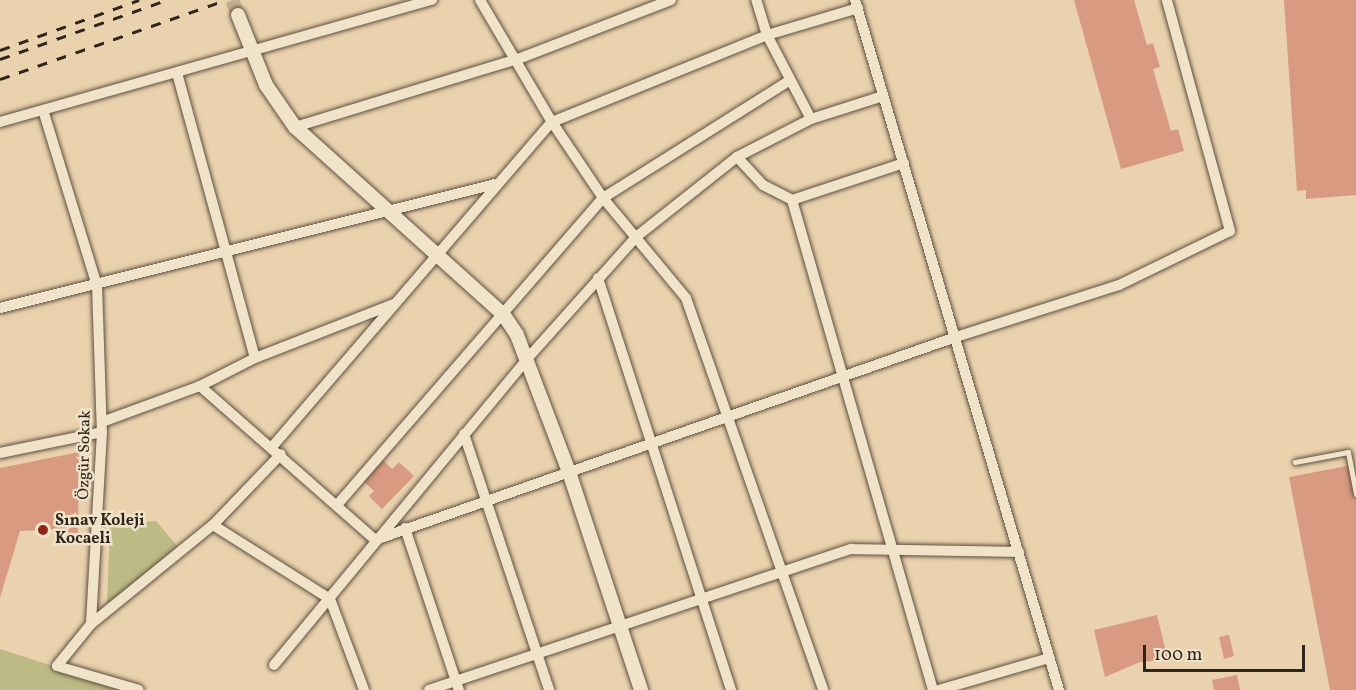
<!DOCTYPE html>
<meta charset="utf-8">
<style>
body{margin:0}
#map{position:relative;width:1356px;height:690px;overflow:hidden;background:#ead2ae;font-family:Vollkorn,serif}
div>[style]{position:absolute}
.green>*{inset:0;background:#beba85}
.building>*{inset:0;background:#d99a82}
.tertiary-tunnel>*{height:14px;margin-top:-7px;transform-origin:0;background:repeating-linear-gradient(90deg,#c5af90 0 14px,transparent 0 21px)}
.roads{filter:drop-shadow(0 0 2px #5e503f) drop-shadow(0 0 2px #5e503f)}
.service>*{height:5px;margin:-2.5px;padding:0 2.5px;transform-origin:2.5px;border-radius:2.5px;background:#f1e2ca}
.minor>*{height:10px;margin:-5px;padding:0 5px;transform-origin:5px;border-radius:5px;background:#f1e2ca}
.tertiary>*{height:14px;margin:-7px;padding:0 7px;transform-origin:7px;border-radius:7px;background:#f1e2ca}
.rail>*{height:3px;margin-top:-1.5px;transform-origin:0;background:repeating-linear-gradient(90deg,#30251a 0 10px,transparent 0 20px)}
.dots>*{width:16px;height:16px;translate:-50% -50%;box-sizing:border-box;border:3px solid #f1e2ca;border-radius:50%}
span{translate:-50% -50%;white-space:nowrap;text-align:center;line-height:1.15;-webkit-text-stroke:5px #f1e2ca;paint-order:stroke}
.street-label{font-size:16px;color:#30251a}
.poi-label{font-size:16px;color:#30251a;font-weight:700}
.left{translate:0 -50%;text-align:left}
.scale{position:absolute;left:1143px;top:645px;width:162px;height:27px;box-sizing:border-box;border:3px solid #30251a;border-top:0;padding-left:8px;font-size:18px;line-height:21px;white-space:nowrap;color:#30251a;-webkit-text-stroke:4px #f1e2ca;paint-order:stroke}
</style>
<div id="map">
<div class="green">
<i style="clip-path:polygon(156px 521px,178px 547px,107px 606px,110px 525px)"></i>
<i style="clip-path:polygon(0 649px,25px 657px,126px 690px,0 690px)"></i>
</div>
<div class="building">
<i style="clip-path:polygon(1074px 0,1134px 0,1147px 45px,1153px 43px,1160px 67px,1153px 69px,1171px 131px,1178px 129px,1184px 151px,1121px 169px)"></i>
<i style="clip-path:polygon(1284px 0,1356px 0,1356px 195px,1306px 199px,1306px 190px,1297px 191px)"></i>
<i style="clip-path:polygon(79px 452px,78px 533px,64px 534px,64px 529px,20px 531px,0 598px,0 468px)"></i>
<i style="clip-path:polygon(383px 460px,392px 469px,399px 462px,414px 476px,382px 509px,369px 496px,374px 491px,363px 481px)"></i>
<i style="clip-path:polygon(1352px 465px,1356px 487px,1356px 690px,1330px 690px,1289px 477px)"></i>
<i style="clip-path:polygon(1157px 615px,1168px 660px,1140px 662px,1105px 677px,1094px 630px)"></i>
<i style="clip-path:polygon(1229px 635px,1234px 656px,1224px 659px,1219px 637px)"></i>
<i style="clip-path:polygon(1237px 675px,1240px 690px,1214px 690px,1212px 680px)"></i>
</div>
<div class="tertiary-tunnel">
<i style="left:232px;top:0;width:16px;rotate:68deg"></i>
</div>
<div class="roads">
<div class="service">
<i style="left:1295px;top:462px;width:54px;rotate:-10.7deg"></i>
<i style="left:1348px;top:452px;width:43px;rotate:79.2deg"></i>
</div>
<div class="minor">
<i style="left:480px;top:0;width:142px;rotate:59.5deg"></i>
<i style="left:552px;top:122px;width:92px;rotate:56.1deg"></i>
<i style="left:603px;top:198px;width:130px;rotate:50.3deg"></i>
<i style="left:686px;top:298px;width:415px;rotate:70.7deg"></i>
<i style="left:855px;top:0;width:720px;rotate:73.53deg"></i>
<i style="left:177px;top:73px;width:295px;rotate:74.7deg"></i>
<i style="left:43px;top:110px;width:183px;rotate:72.9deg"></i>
<i style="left:97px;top:285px;width:147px;rotate:88.1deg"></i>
<i style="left:102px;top:432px;width:192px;rotate:93.3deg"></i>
<i style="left:91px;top:624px;width:157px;rotate:-39.1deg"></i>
<i style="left:213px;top:525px;width:98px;rotate:-46.2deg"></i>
<i style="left:811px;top:119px;width:76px;rotate:-17.7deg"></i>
<i style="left:0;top:122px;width:449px;rotate:-15.8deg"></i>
<i style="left:295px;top:127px;width:233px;rotate:-17deg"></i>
<i style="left:518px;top:59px;width:164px;rotate:-21.1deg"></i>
<i style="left:737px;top:157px;width:38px;rotate:47deg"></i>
<i style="left:763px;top:185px;width:33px;rotate:27deg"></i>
<i style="left:792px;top:200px;width:510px;rotate:73.95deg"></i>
<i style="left:792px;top:200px;width:118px;rotate:-18.3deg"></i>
<i style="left:598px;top:278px;width:433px;rotate:72.1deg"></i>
<i style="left:0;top:308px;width:510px;rotate:-14.06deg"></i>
<i style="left:200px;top:386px;width:233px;rotate:41.3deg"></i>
<i style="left:375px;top:540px;width:615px;rotate:-19.26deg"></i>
<i style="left:956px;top:337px;width:171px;rotate:-17.7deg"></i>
<i style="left:1119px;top:285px;width:123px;rotate:-25.9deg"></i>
<i style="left:1230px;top:231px;width:239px;rotate:-105.3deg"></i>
<i style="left:102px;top:422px;width:104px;rotate:-20.2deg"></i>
<i style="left:200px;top:386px;width:62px;rotate:-27deg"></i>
<i style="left:255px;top:358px;width:151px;rotate:-21.3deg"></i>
<i style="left:464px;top:434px;width:270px;rotate:71.6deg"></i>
<i style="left:272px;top:447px;width:429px;rotate:-49.3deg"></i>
<i style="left:552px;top:122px;width:232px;rotate:-22deg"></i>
<i style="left:767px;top:35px;width:95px;rotate:-16.5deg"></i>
<i style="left:0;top:453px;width:104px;rotate:-11.6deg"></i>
<i style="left:337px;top:505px;width:406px;rotate:-49.1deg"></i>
<i style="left:603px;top:198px;width:220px;rotate:-32.2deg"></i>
<i style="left:213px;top:525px;width:138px;rotate:32.3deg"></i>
<i style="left:330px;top:599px;width:97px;rotate:69.5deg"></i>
<i style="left:405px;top:528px;width:171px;rotate:71.6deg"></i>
<i style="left:91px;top:624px;width:54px;rotate:129deg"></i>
<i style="left:57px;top:666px;width:85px;rotate:16.3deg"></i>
<i style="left:274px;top:665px;width:397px;rotate:-50.4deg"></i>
<i style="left:527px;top:359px;width:164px;rotate:-48.2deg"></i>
<i style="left:636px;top:237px;width:129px;rotate:-38.4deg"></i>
<i style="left:737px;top:157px;width:83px;rotate:-27.2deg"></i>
<i style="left:811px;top:119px;width:95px;rotate:-117.6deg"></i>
<i style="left:767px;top:35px;width:37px;rotate:-107deg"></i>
<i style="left:429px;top:690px;width:445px;rotate:-18.5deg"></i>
<i style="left:851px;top:549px;width:168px;rotate:1deg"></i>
<i style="left:939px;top:690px;width:115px;rotate:-16.2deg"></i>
</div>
<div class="tertiary">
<i style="left:238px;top:15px;width:75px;rotate:68.2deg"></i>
<i style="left:266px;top:85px;width:51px;rotate:55.4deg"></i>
<i style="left:295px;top:127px;width:280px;rotate:42deg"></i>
<i style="left:503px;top:314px;width:25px;rotate:56deg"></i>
<i style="left:517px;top:335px;width:147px;rotate:69.2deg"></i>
<i style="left:569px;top:472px;width:230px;rotate:71.7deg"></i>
</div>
</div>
<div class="rail">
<i style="left:0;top:50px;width:148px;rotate:-19.8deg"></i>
<i style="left:0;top:59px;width:177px;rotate:-19.5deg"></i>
<i style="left:0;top:79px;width:238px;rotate:-19.3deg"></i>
</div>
<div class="dots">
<i style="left:43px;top:530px;background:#8f2418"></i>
</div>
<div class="street-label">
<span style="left:85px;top:455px;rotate:-89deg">Özgür Sokak</span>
</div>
<div class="poi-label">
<span class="left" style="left:55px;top:530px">Sınav Koleji<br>Kocaeli</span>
</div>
<div class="scale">100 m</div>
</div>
